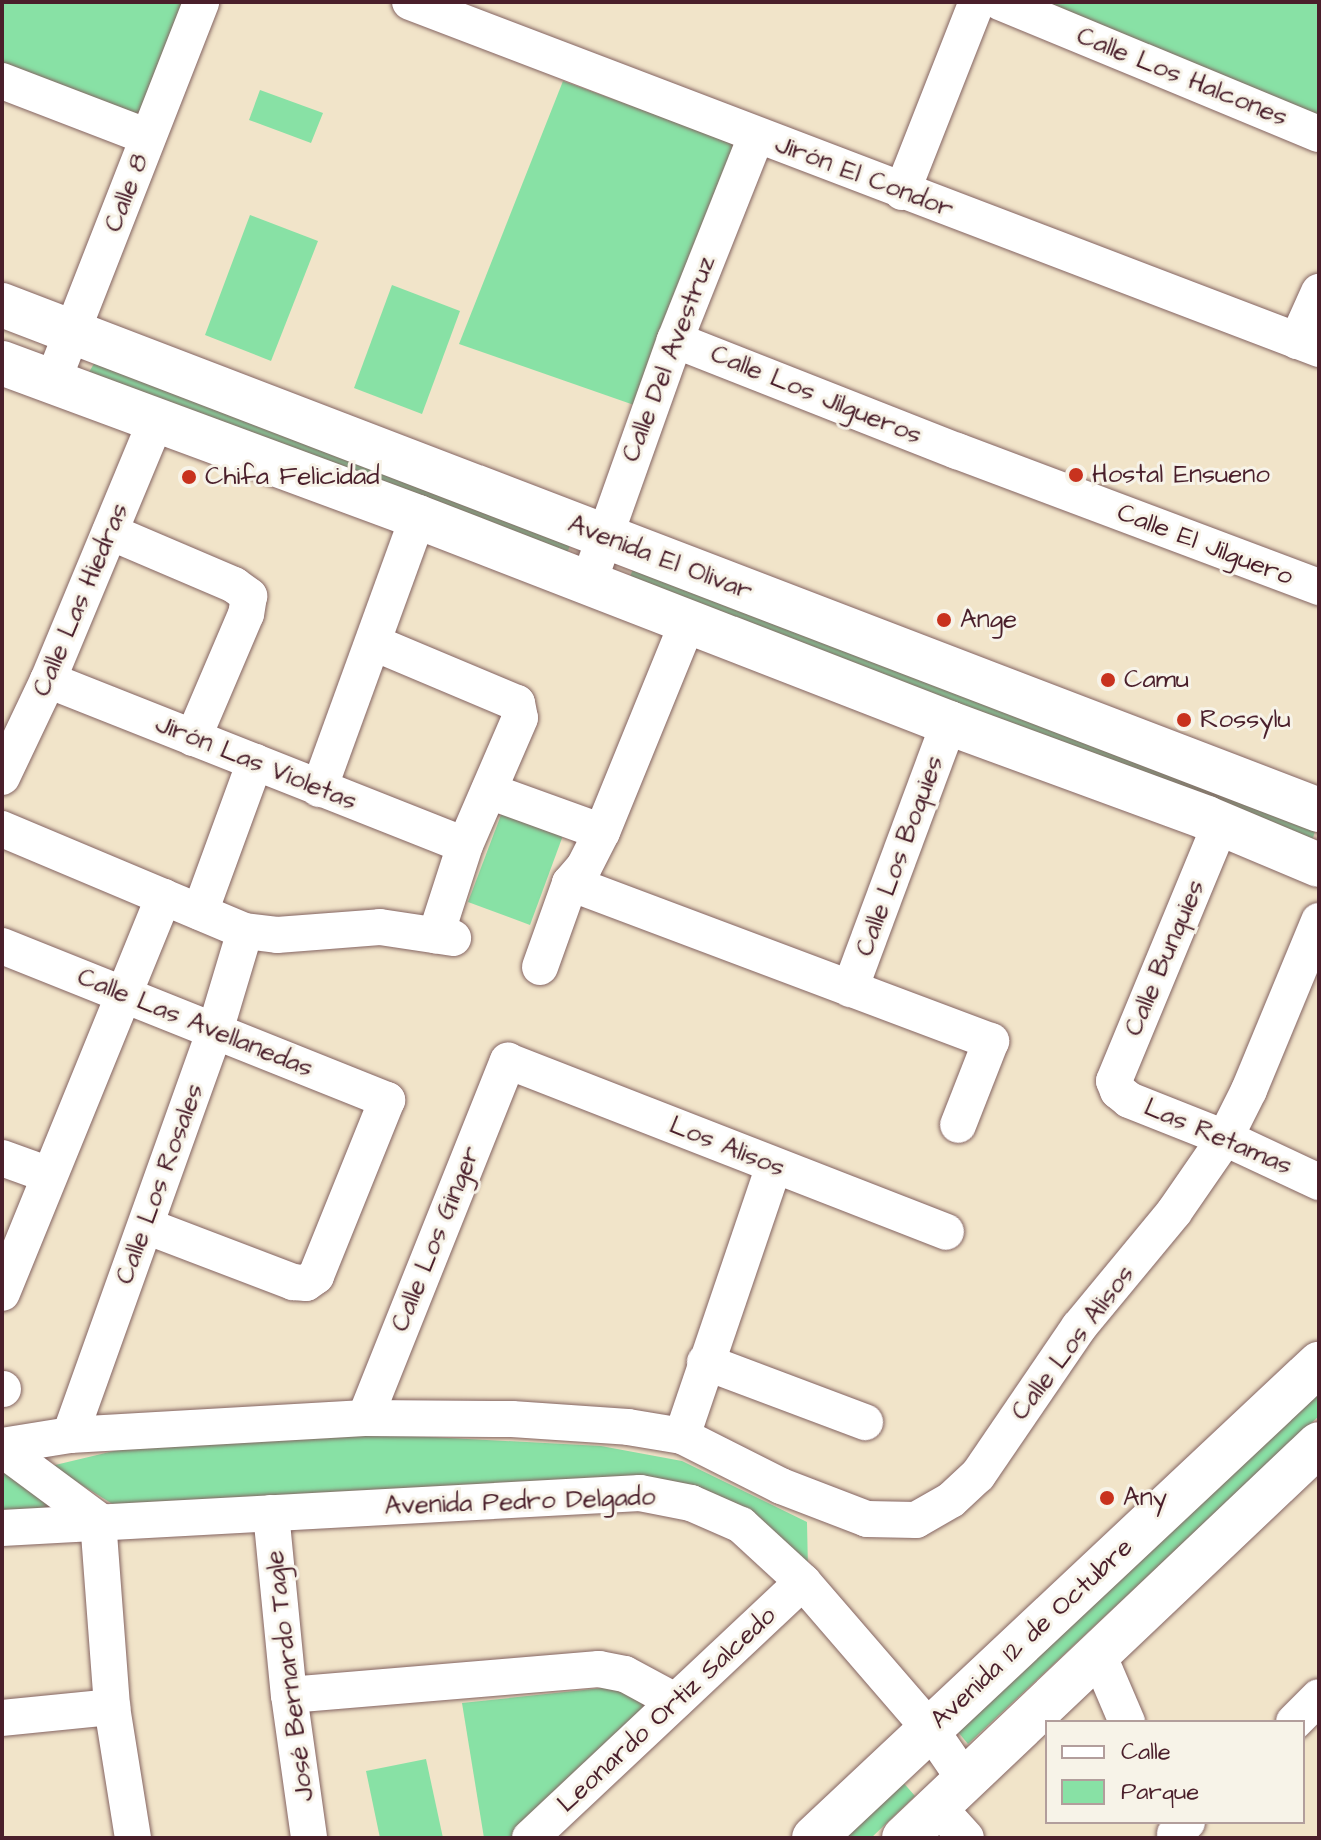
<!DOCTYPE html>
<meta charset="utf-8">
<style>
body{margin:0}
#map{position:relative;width:1321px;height:1840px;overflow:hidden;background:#f1e4c9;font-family:"Architects Daughter",sans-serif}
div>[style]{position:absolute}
.green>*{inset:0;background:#88e1a5}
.roads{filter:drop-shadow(0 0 2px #846462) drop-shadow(0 0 2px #846462)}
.minor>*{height:36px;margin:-18px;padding:0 18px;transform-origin:18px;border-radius:18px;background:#fff}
.major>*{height:44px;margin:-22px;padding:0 22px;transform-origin:22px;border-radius:22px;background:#fff}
.dots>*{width:22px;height:22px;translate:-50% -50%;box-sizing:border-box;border:4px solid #f7f3e8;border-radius:50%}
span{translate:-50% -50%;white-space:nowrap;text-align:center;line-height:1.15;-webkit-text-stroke:6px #f7f3e8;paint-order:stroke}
.street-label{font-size:26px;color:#4a1f2b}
.poi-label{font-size:26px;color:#4a1f2b}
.left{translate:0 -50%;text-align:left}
.frame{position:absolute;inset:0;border:4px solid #4a1f2b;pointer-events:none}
.legend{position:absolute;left:1045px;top:1720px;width:260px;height:104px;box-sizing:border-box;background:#f7f3e8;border:2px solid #b29e9c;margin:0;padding:10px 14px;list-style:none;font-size:24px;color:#4a1f2b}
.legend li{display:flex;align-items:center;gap:16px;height:40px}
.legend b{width:40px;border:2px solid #b29e9c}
</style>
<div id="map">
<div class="green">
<i style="clip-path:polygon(2px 2px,201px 2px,148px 137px,2px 81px)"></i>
<i style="clip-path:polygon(1023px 2px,1319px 2px,1319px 117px)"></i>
<i style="clip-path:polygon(563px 81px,737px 144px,634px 405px,459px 344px)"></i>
<i style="clip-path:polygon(260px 90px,323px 113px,311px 143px,249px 120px)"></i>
<i style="clip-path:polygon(250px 215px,318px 241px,271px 361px,205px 335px)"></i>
<i style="clip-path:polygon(392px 285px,460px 311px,422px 414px,354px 388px)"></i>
<i style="clip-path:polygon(102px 350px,574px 532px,567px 554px,85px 379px)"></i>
<i style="clip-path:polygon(638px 556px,1318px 822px,1310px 847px,628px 582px)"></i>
<i style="clip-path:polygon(504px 807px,565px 830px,530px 925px,468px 902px)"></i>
<i style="clip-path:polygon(1319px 1379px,1319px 1416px,968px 1744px,949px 1721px)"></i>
<i style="clip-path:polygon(299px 1430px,601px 1446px,682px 1461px,807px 1522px,808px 1570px,650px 1484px,119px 1508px,51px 1466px,164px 1439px)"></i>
<i style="clip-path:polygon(2px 1473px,9px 1474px,75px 1512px,2px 1516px)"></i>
<i style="clip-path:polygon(612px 1687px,656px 1709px,510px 1838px,484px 1838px,462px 1703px)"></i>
<i style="clip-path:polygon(426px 1759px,443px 1838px,380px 1838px,366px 1771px)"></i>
<i style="clip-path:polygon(894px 1772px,915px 1796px,871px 1838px,822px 1838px)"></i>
</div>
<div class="roads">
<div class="minor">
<i style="left:410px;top:2px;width:973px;rotate:20.89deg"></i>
<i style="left:1000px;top:2px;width:345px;rotate:22.5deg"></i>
<i style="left:2px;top:81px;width:156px;rotate:21deg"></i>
<i style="left:902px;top:192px;width:204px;rotate:-68.5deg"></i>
<i style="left:675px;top:340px;width:303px;rotate:21.5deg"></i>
<i style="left:957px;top:451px;width:387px;rotate:20.6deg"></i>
<i style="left:1297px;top:341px;width:54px;rotate:-65.8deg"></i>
<i style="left:52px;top:383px;width:409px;rotate:-68.6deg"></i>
<i style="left:110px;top:532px;width:135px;rotate:23.1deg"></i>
<i style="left:234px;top:585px;width:19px;rotate:36deg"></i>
<i style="left:249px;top:596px;width:18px;rotate:99deg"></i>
<i style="left:246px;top:614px;width:135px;rotate:113.1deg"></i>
<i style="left:588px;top:584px;width:259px;rotate:-70.4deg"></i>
<i style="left:675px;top:340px;width:219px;rotate:-68.3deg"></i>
<i style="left:374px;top:643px;width:155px;rotate:22.8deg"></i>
<i style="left:517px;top:703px;width:15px;rotate:79deg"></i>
<i style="left:520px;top:718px;width:138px;rotate:113.4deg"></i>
<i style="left:465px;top:845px;width:95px;rotate:107.9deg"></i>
<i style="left:48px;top:680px;width:448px;rotate:21.6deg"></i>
<i style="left:2px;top:777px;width:107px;rotate:-64.6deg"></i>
<i style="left:48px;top:680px;width:281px;rotate:-67.4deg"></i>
<i style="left:319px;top:789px;width:289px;rotate:-70deg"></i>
<i style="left:489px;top:791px;width:120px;rotate:19.9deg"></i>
<i style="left:1220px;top:825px;width:277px;rotate:112.5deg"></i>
<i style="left:1114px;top:1081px;width:11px;rotate:68deg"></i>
<i style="left:1118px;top:1091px;width:14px;rotate:39deg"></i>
<i style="left:1129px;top:1100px;width:103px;rotate:21.6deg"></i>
<i style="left:1225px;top:1138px;width:104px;rotate:25.1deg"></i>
<i style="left:2px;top:829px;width:264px;rotate:22.8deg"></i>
<i style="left:245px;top:931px;width:32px;rotate:7deg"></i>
<i style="left:277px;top:935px;width:103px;rotate:-4.4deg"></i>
<i style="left:380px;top:927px;width:74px;rotate:8.6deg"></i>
<i style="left:570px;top:883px;width:450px;rotate:20.6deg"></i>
<i style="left:991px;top:1041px;width:90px;rotate:111.4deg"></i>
<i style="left:200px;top:912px;width:160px;rotate:-69.9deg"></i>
<i style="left:2px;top:946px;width:415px;rotate:21.8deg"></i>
<i style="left:387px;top:1100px;width:190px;rotate:112deg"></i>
<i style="left:316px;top:1276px;width:12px;rotate:145deg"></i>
<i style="left:306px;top:1283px;width:13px;rotate:-176deg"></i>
<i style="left:293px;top:1282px;width:157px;rotate:-159.1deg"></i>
<i style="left:540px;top:967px;width:89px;rotate:-70.3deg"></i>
<i style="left:570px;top:883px;width:21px;rotate:-49deg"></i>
<i style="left:584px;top:867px;width:39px;rotate:-63deg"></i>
<i style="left:602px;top:832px;width:228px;rotate:-67.8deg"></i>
<i style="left:850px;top:989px;width:284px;rotate:-69.6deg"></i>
<i style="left:2px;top:1158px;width:50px;rotate:19.9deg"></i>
<i style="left:2px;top:1293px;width:428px;rotate:-67.8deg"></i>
<i style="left:705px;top:1362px;width:171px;rotate:20.6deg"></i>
<i style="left:2px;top:1389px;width:1px"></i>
<i style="left:365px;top:1418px;width:385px;rotate:-68.2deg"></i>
<i style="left:508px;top:1061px;width:470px;rotate:21.3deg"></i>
<i style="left:70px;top:1435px;width:429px;rotate:-70.3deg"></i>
<i style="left:215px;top:1031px;width:104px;rotate:-73.3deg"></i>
<i style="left:682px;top:1436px;width:285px;rotate:-71.2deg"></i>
<i style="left:2px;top:1446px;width:69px;rotate:-9.2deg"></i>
<i style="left:70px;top:1435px;width:295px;rotate:-3.3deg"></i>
<i style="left:365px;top:1418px;width:147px;rotate:0.4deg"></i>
<i style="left:512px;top:1419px;width:116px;rotate:3.9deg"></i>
<i style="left:628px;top:1427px;width:55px;rotate:9.5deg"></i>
<i style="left:682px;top:1436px;width:111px;rotate:26.8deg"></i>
<i style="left:781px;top:1486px;width:92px;rotate:21deg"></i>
<i style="left:867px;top:1519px;width:49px;rotate:1.2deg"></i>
<i style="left:916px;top:1520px;width:40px;rotate:-29.7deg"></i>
<i style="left:951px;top:1500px;width:37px;rotate:-43deg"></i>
<i style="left:978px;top:1475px;width:179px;rotate:-55.7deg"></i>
<i style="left:1079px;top:1327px;width:149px;rotate:-50.4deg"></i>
<i style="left:1174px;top:1212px;width:90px;rotate:-55.4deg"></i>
<i style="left:1225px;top:1138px;width:54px;rotate:-63.4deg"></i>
<i style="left:1249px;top:1090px;width:183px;rotate:-67.5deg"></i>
<i style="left:2px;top:1449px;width:119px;rotate:36.5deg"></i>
<i style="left:98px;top:1520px;width:188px;rotate:85.7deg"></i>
<i style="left:112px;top:1707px;width:133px;rotate:80.9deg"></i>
<i style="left:271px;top:1513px;width:183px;rotate:84.4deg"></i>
<i style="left:289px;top:1695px;width:144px;rotate:82deg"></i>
<i style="left:2px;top:1528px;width:639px;rotate:-3.14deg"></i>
<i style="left:640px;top:1493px;width:52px;rotate:11.1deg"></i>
<i style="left:691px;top:1503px;width:55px;rotate:23.7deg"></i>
<i style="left:741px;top:1525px;width:84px;rotate:42.6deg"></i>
<i style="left:803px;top:1582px;width:194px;rotate:49.2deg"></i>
<i style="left:930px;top:1729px;width:62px;rotate:55.5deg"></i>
<i style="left:1098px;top:1654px;width:74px;rotate:66.9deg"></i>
<i style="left:289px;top:1695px;width:311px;rotate:-4.8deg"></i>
<i style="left:599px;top:1669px;width:26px;rotate:11deg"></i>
<i style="left:625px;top:1674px;width:57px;rotate:28.4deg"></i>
<i style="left:2px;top:1718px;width:111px;rotate:-5.7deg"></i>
<i style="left:1294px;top:1722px;width:35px;rotate:-45deg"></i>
<i style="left:937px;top:1806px;width:43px;rotate:47.8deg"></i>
<i style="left:1175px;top:1834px;width:17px;rotate:-45deg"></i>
<i style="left:530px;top:1838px;width:374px;rotate:-43.2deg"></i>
</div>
<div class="major">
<i style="left:2px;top:305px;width:1411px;rotate:20.98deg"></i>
<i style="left:2px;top:363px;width:444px;rotate:20.3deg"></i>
<i style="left:418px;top:517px;width:570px;rotate:21.2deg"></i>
<i style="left:949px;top:723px;width:275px;rotate:20.2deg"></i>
<i style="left:1207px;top:818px;width:121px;rotate:22.8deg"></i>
<i style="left:814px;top:1838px;width:693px;rotate:-43.19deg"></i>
<i style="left:904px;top:1838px;width:572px;rotate:-43.51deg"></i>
</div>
</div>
<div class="dots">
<i style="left:1076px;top:475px;background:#c8321e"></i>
<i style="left:189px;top:477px;background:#c8321e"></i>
<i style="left:944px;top:620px;background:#c8321e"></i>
<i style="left:1108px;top:680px;background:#c8321e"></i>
<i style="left:1184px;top:720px;background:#c8321e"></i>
<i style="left:1107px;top:1498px;background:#c8321e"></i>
</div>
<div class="street-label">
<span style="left:1182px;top:77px;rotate:22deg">Calle Los Halcones</span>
<span style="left:864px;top:177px;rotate:21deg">Jirón El Condor</span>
<span style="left:127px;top:193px;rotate:-69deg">Calle 8</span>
<span style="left:669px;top:359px;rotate:-69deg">Calle Del Avestruz</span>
<span style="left:816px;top:395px;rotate:22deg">Calle Los Jilgueros</span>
<span style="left:1205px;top:545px;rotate:21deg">Calle El Jilguero</span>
<span style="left:660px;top:558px;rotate:21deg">Avenida El Olivar</span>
<span style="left:81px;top:600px;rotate:-67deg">Calle Las Hiedras</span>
<span style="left:256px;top:763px;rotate:22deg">Jirón Las Violetas</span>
<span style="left:900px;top:856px;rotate:-70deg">Calle Los Boquies</span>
<span style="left:1165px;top:958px;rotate:-67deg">Calle Bunquies</span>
<span style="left:195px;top:1023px;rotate:22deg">Calle Las Avellanedas</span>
<span style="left:1218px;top:1137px;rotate:23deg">Las Retamas</span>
<span style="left:727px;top:1147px;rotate:22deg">Los Alisos</span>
<span style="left:160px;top:1184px;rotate:-70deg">Calle Los Rosales</span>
<span style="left:436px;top:1239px;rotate:-68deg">Calle Los Ginger</span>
<span style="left:1073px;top:1343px;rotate:-53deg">Calle Los Alisos</span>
<span style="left:520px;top:1502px;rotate:-2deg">Avenida Pedro Delgado</span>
<span style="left:1032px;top:1634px;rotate:-43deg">Avenida 12 de Octubre</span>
<span style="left:290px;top:1676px;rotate:-97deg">José Bernardo Tagle</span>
<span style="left:667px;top:1710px;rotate:-43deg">Leonardo Ortiz Salcedo</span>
</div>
<div class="poi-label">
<span class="left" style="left:1092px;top:475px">Hostal Ensueno</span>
<span class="left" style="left:205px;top:477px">Chifa Felicidad</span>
<span class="left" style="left:960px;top:620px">Ange</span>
<span class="left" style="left:1124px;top:680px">Camu</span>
<span class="left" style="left:1200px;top:720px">Rossylu</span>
<span class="left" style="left:1123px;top:1498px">Any</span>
</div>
<div class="frame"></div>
<ul class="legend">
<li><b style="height:10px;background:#fff"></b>Calle</li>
<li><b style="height:22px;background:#88e1a5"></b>Parque</li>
</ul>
</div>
